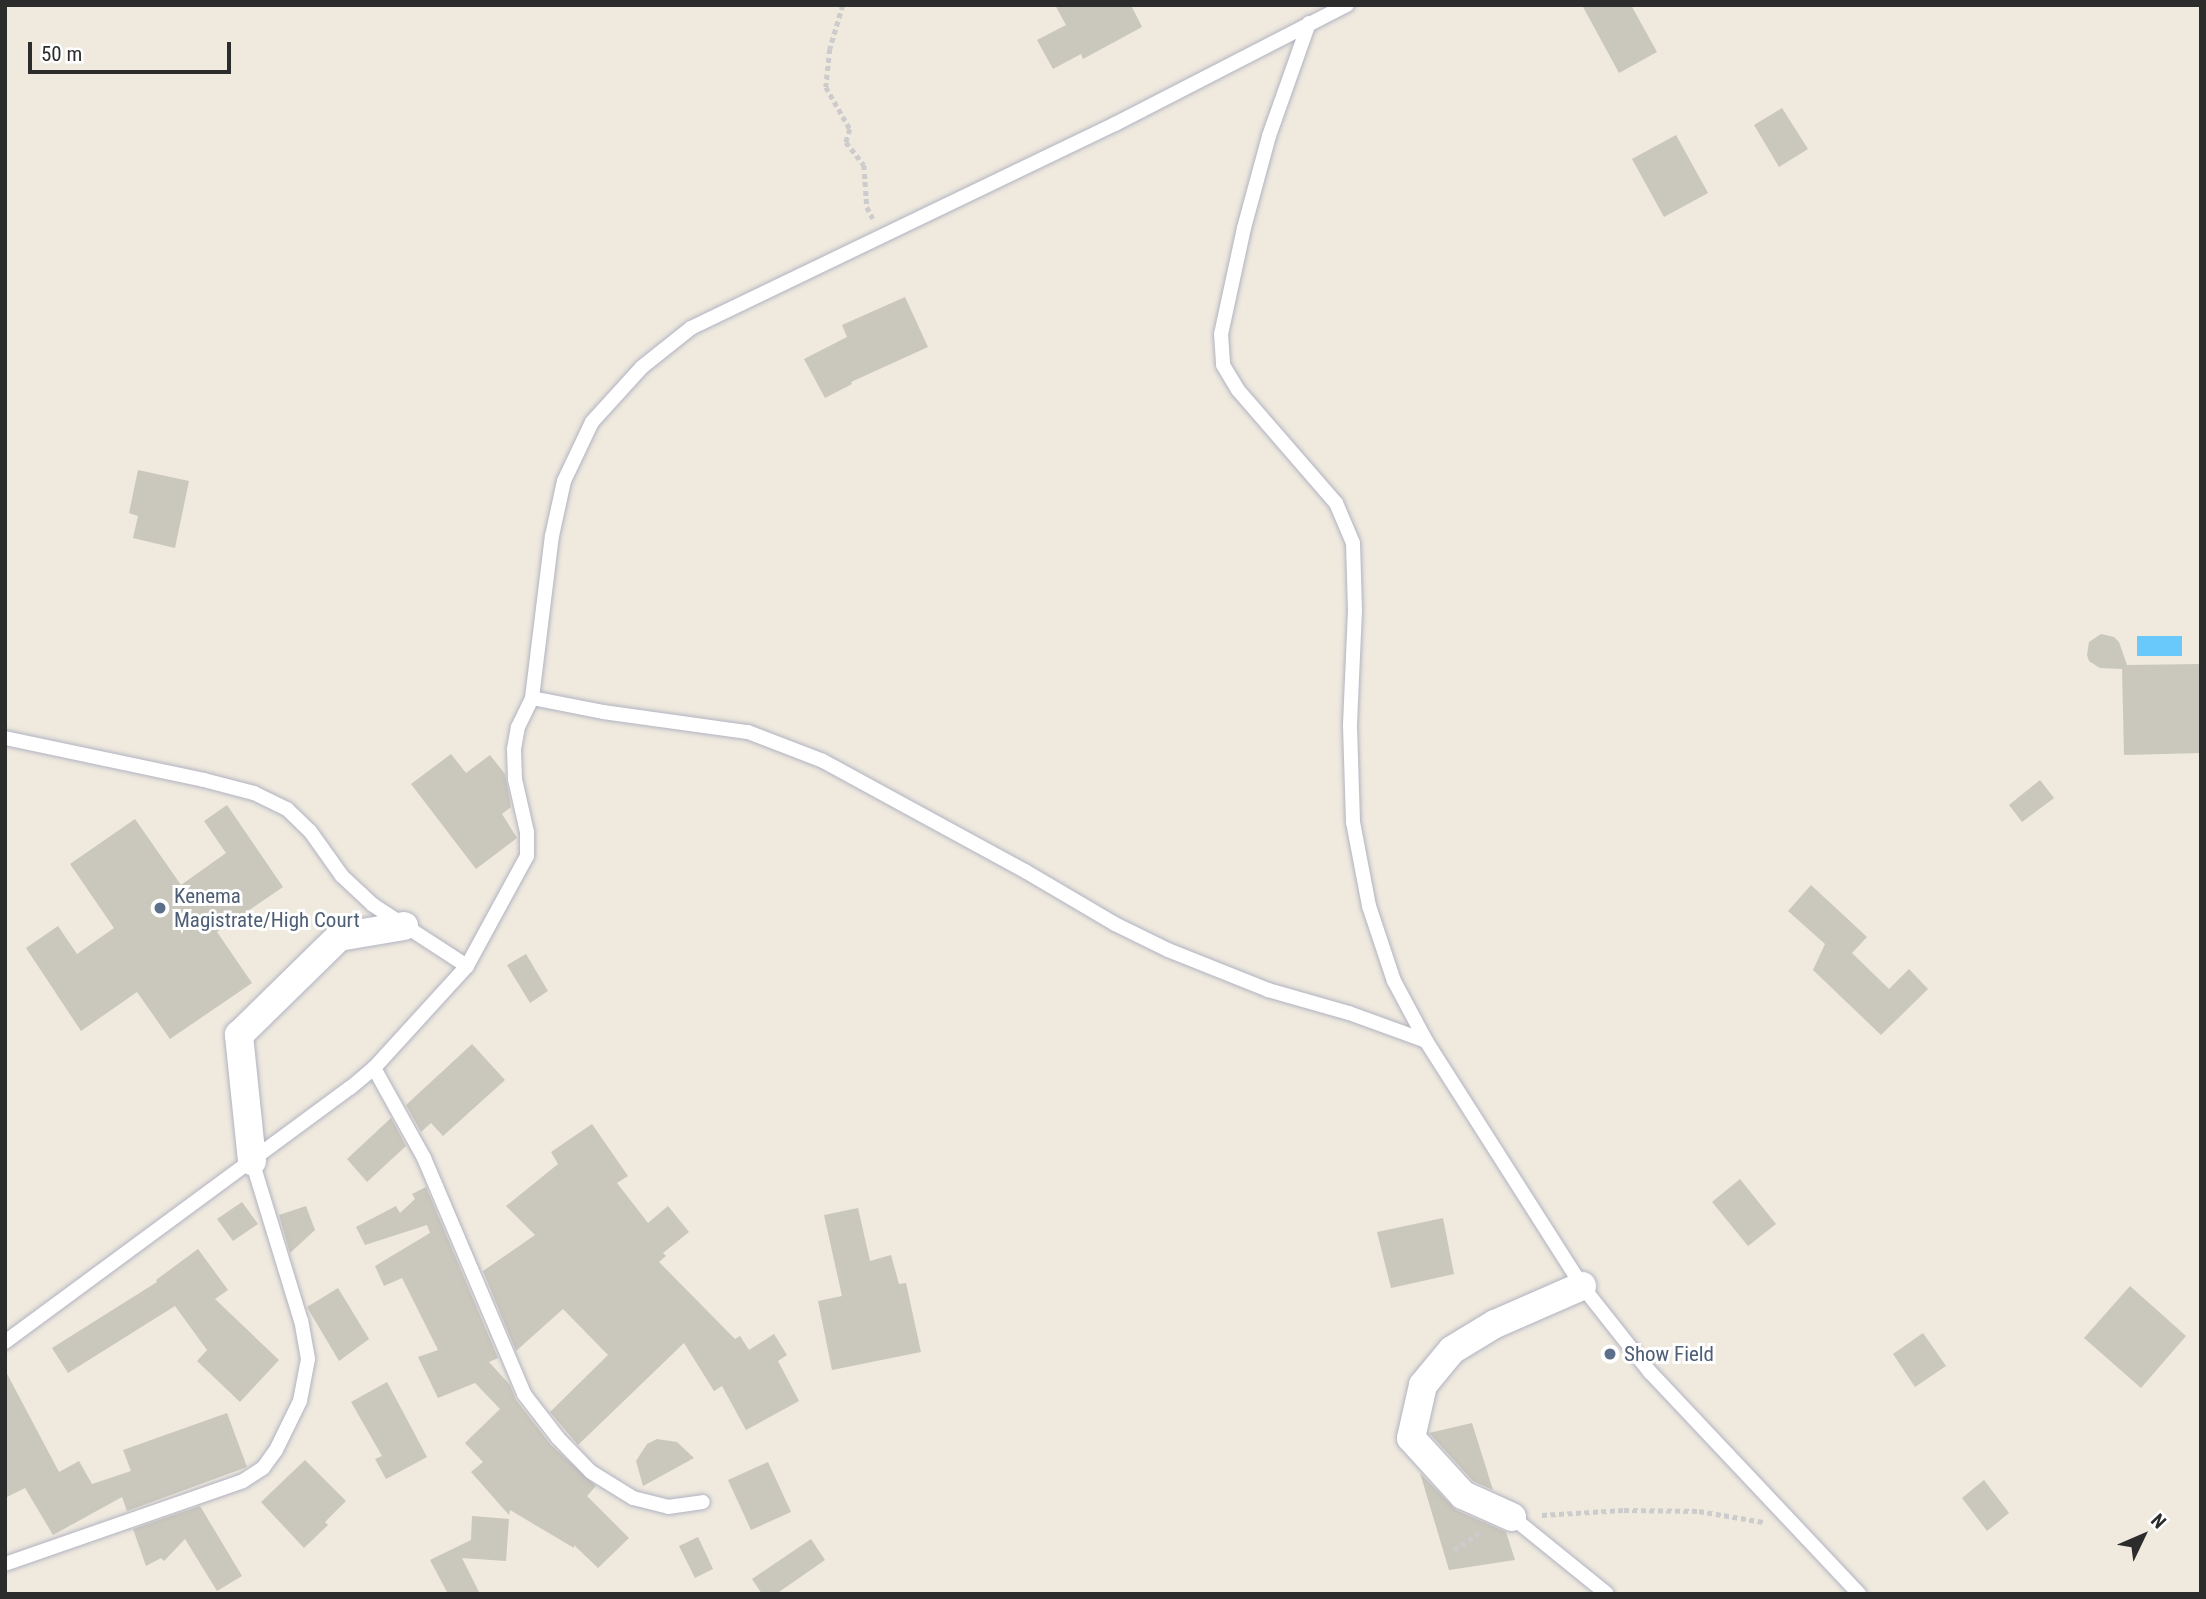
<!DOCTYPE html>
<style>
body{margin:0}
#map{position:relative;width:2206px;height:1599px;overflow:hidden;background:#efe9de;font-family:"Roboto Condensed",sans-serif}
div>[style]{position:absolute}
.water>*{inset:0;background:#68c9fa}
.building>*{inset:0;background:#cac7bc}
.path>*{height:4.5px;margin-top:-2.25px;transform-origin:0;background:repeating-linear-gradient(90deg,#ccc 0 5px,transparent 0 8.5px)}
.roads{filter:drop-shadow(0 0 2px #b1b3c1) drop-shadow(0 0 2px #b1b3c1)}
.service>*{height:14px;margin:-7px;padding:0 7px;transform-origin:7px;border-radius:7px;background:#fff}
.minor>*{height:28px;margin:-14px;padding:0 14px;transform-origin:14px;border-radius:14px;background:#fff}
.dots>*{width:19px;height:19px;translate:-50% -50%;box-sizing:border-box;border:4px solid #fff;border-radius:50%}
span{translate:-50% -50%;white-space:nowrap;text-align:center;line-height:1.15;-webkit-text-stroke:6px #fff;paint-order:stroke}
.service-label{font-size:21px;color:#4e5e75}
.left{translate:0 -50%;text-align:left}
.frame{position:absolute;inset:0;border:7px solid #2c2c2c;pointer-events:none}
.north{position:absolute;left:2108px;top:1501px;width:70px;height:70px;-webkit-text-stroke:5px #fff;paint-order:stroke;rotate:46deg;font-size:19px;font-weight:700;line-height:28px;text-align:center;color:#2c2c2c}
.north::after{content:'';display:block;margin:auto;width:24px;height:32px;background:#2c2c2c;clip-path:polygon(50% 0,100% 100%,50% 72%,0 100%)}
.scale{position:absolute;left:28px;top:42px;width:203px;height:32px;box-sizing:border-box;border:4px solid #2c2c2c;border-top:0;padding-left:9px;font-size:21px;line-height:24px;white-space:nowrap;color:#2c2c2c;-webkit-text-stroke:5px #fff;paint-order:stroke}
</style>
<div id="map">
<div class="water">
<i style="clip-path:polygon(2137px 636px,2182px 636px,2182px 656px,2137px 656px)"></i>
</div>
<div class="building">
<i style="clip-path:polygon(1055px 5px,1131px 5px,1142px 27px,1083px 59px,1081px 54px,1053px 69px,1037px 40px,1066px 25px)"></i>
<i style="clip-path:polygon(1582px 5px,1631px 5px,1657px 52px,1619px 73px)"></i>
<i style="clip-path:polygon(1782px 108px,1808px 149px,1779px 167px,1754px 125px)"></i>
<i style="clip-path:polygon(1676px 135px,1708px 193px,1664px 217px,1632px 159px)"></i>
<i style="clip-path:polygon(905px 297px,928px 347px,851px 382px,852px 384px,825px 398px,804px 359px,847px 337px,842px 325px)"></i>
<i style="clip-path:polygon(138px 470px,189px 481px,175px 548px,133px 538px,138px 516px,129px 513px)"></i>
<i style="clip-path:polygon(2101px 634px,2114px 637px,2119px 642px,2127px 665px,2201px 664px,2201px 753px,2124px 755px,2122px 669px,2100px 668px,2089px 661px,2087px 655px,2089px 642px)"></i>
<i style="clip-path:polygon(451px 754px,466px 773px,490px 755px,505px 774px,511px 807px,502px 814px,517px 838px,476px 869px,411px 784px)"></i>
<i style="clip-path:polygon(2040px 780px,2054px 798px,2022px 822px,2009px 805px)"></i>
<i style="clip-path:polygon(227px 805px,283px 887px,217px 932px,252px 983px,170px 1039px,137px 992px,81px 1031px,26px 948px,58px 926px,77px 954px,114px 928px,70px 864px,135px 819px,181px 885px,226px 853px,204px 821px)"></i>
<i style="clip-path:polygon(1811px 885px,1867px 937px,1852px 953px,1889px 989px,1909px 969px,1928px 989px,1881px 1035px,1813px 970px,1825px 944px,1788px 911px)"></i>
<i style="clip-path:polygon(526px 954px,548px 991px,530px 1003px,507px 965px)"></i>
<i style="clip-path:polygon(472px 1044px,505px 1080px,443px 1136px,431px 1123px,421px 1132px,406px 1105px)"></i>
<i style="clip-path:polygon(391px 1118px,406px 1146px,367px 1182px,347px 1159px)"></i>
<i style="clip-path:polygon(592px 1124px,628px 1176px,617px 1183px,648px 1223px,668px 1206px,689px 1232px,663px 1253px,666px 1256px,659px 1262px,735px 1339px,740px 1336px,749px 1350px,774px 1334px,787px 1355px,778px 1361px,799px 1401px,746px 1430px,722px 1386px,714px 1391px,684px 1343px,578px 1445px,550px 1412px,608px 1355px,563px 1309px,516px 1351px,483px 1271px,535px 1235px,506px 1206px,558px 1164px,551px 1152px)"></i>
<i style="clip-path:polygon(1740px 1179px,1776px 1224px,1748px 1246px,1712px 1202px)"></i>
<i style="clip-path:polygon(426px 1187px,498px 1358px,489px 1362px,510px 1385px,516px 1400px,551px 1445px,596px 1486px,587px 1496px,629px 1538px,598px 1568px,574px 1545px,574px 1548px,510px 1510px,509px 1515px,471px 1472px,483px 1462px,465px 1443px,500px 1409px,475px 1383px,438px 1398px,418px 1357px,438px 1350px,402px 1278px,384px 1286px,375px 1266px,430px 1233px,427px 1225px,365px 1245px,356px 1227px,396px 1206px,400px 1213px,415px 1199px,412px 1194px)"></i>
<i style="clip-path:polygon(242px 1202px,258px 1224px,233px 1241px,217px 1219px)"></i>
<i style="clip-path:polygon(306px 1206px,315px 1230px,290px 1253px,279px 1215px)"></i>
<i style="clip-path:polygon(858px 1208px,870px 1261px,891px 1255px,899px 1284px,906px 1283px,921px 1352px,832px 1370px,818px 1301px,842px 1296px,824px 1215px)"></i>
<i style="clip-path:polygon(1443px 1218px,1454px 1274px,1391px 1288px,1377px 1232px)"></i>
<i style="clip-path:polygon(198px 1249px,228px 1290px,215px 1299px,279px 1360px,240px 1402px,197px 1361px,207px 1350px,175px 1306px,68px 1373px,52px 1348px,157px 1282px,156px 1280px)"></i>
<i style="clip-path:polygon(2130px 1286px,2186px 1336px,2141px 1388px,2084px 1338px)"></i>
<i style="clip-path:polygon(338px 1288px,369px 1339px,339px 1361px,307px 1307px)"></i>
<i style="clip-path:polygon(1923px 1333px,1946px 1366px,1915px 1387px,1893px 1354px)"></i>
<i style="clip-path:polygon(5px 1370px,59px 1472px,79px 1461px,92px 1484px,131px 1471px,123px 1450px,227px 1413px,247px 1467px,127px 1511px,122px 1497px,53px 1535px,25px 1488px,5px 1498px)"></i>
<i style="clip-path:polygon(387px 1382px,427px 1457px,386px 1479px,375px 1459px,382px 1456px,351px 1402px)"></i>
<i style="clip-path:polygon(1472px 1423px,1493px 1490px,1473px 1481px,1429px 1433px)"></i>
<i style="clip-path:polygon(657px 1439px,677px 1442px,694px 1458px,643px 1486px,636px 1461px,647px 1444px)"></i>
<i style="clip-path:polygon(305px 1460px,346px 1501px,325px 1522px,328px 1525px,304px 1548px,261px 1502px)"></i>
<i style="clip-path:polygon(768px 1462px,791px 1512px,751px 1530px,728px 1480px)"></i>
<i style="clip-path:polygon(1420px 1473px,1456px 1510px,1506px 1532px,1515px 1560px,1449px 1570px)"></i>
<i style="clip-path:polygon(1984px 1480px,2009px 1513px,1987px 1531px,1962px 1498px)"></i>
<i style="clip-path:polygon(200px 1506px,242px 1576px,217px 1591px,185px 1539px,164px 1561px,161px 1558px,146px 1566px,133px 1529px)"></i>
<i style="clip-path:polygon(472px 1516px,509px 1519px,506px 1561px,462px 1558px,480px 1594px,448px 1594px,430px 1560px,471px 1540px)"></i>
<i style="clip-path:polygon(698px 1537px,713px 1569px,695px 1578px,679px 1546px)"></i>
<i style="clip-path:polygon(811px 1539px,825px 1560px,776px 1594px,762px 1594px,752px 1579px)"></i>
</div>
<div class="path">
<i style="left:843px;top:5px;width:46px;rotate:106.5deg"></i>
<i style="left:830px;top:49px;width:38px;rotate:96deg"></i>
<i style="left:826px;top:87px;width:48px;rotate:60.3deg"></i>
<i style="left:850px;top:129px;width:14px;rotate:107deg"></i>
<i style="left:846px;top:142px;width:29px;rotate:52deg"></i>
<i style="left:864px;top:165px;width:42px;rotate:85.9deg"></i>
<i style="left:867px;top:207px;width:13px;rotate:63deg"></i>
<i style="left:1542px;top:1515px;width:82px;rotate:-3.5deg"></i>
<i style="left:1624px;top:1510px;width:75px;rotate:0.8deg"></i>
<i style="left:1699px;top:1511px;width:65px;rotate:9.8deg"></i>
<i style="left:1454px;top:1550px;width:32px;rotate:-34deg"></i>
</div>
<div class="roads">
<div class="service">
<i style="left:1309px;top:23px;width:120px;rotate:109.5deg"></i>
<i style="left:1269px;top:136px;width:95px;rotate:105.2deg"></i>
<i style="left:1244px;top:228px;width:108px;rotate:102.2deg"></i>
<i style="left:1221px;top:334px;width:31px;rotate:86deg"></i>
<i style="left:1223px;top:365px;width:29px;rotate:59deg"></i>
<i style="left:1238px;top:390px;width:150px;rotate:49.1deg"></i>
<i style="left:1336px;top:503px;width:43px;rotate:67deg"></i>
<i style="left:1353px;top:543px;width:67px;rotate:88.3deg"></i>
<i style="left:1355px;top:610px;width:116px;rotate:92.5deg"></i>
<i style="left:1350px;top:726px;width:96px;rotate:88.2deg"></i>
<i style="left:1353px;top:822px;width:86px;rotate:79.2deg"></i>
<i style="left:1369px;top:906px;width:79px;rotate:71.6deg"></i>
<i style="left:1394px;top:981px;width:68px;rotate:61.9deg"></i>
<i style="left:1426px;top:1041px;width:290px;rotate:57.5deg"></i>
<i style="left:1582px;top:1286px;width:110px;rotate:51.7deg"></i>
<i style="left:1650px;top:1372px;width:305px;rotate:46.7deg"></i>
<i style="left:532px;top:698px;width:72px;rotate:11.2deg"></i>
<i style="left:603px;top:712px;width:146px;rotate:7.9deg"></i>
<i style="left:748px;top:732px;width:80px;rotate:21.1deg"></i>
<i style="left:823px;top:761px;width:230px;rotate:28.6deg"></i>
<i style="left:1025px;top:871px;width:104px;rotate:30.5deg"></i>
<i style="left:1115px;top:924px;width:59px;rotate:26.1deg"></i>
<i style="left:1168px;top:950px;width:108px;rotate:21.8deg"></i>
<i style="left:1268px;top:990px;width:84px;rotate:15.9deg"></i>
<i style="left:1349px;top:1013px;width:82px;rotate:20deg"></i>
<i style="left:5px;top:738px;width:203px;rotate:11.9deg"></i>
<i style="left:204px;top:780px;width:52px;rotate:14.6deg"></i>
<i style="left:254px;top:793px;width:37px;rotate:26deg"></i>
<i style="left:287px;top:809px;width:32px;rotate:44deg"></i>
<i style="left:310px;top:831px;width:55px;rotate:54.6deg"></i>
<i style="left:342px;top:876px;width:42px;rotate:43.1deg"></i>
<i style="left:373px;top:905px;width:112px;rotate:33deg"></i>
<i style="left:374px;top:1068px;width:103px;rotate:60.9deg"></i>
<i style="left:424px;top:1158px;width:256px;rotate:67deg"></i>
<i style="left:524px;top:1394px;width:56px;rotate:52.3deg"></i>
<i style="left:558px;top:1438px;width:47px;rotate:45.9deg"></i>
<i style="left:591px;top:1472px;width:49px;rotate:31.8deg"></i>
<i style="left:633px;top:1498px;width:36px;rotate:14deg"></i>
<i style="left:668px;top:1507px;width:35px;rotate:-8deg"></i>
<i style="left:5px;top:1342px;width:428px;rotate:-36.4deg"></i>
<i style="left:350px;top:1088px;width:31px;rotate:-40deg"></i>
<i style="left:374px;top:1068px;width:138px;rotate:-47.6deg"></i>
<i style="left:467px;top:966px;width:125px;rotate:-61.4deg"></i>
<i style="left:527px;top:856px;width:24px;rotate:-90deg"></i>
<i style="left:527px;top:832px;width:54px;rotate:-102.8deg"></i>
<i style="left:515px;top:779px;width:30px;rotate:-92deg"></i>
<i style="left:514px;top:749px;width:22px;rotate:-80deg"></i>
<i style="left:518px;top:727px;width:32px;rotate:-64deg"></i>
<i style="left:532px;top:698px;width:163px;rotate:-83deg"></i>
<i style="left:552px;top:536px;width:56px;rotate:-77.7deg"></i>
<i style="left:564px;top:481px;width:65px;rotate:-64.6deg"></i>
<i style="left:592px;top:422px;width:74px;rotate:-47.7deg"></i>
<i style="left:642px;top:367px;width:63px;rotate:-38.5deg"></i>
<i style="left:691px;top:328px;width:471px;rotate:-25.7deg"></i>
<i style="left:1115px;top:124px;width:261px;rotate:-27.2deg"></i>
<i style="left:1512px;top:1517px;width:122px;rotate:39deg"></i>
<i style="left:5px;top:1564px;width:252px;rotate:-19.2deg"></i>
<i style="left:243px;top:1481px;width:24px;rotate:-33deg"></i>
<i style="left:263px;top:1468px;width:22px;rotate:-54deg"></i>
<i style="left:276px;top:1450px;width:55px;rotate:-63.9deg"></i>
<i style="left:300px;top:1401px;width:43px;rotate:-79.2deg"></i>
<i style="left:308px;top:1359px;width:39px;rotate:-100deg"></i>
<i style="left:301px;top:1321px;width:167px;rotate:-107deg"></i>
</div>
<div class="minor">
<i style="left:252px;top:1161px;width:127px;rotate:-95.9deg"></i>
<i style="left:239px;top:1035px;width:140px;rotate:-44.4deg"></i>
<i style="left:339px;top:937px;width:66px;rotate:-9.6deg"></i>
<i style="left:1512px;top:1517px;width:54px;rotate:-155.8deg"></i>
<i style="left:1463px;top:1495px;width:77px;rotate:-132.4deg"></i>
<i style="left:1411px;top:1438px;width:54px;rotate:-77.2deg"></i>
<i style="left:1423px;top:1385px;width:45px;rotate:-50.4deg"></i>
<i style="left:1452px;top:1350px;width:50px;rotate:-31.2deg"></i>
<i style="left:1495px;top:1324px;width:95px;rotate:-23.6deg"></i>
</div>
</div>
<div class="dots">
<i style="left:160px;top:908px;background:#5c6f8a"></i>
<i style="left:1610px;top:1354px;background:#5c6f8a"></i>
</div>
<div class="service-label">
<span class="left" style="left:174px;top:908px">Kenema<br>Magistrate/High Court</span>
<span class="left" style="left:1624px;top:1354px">Show Field</span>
</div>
<div class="frame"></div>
<div class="north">N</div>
<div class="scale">50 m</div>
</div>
